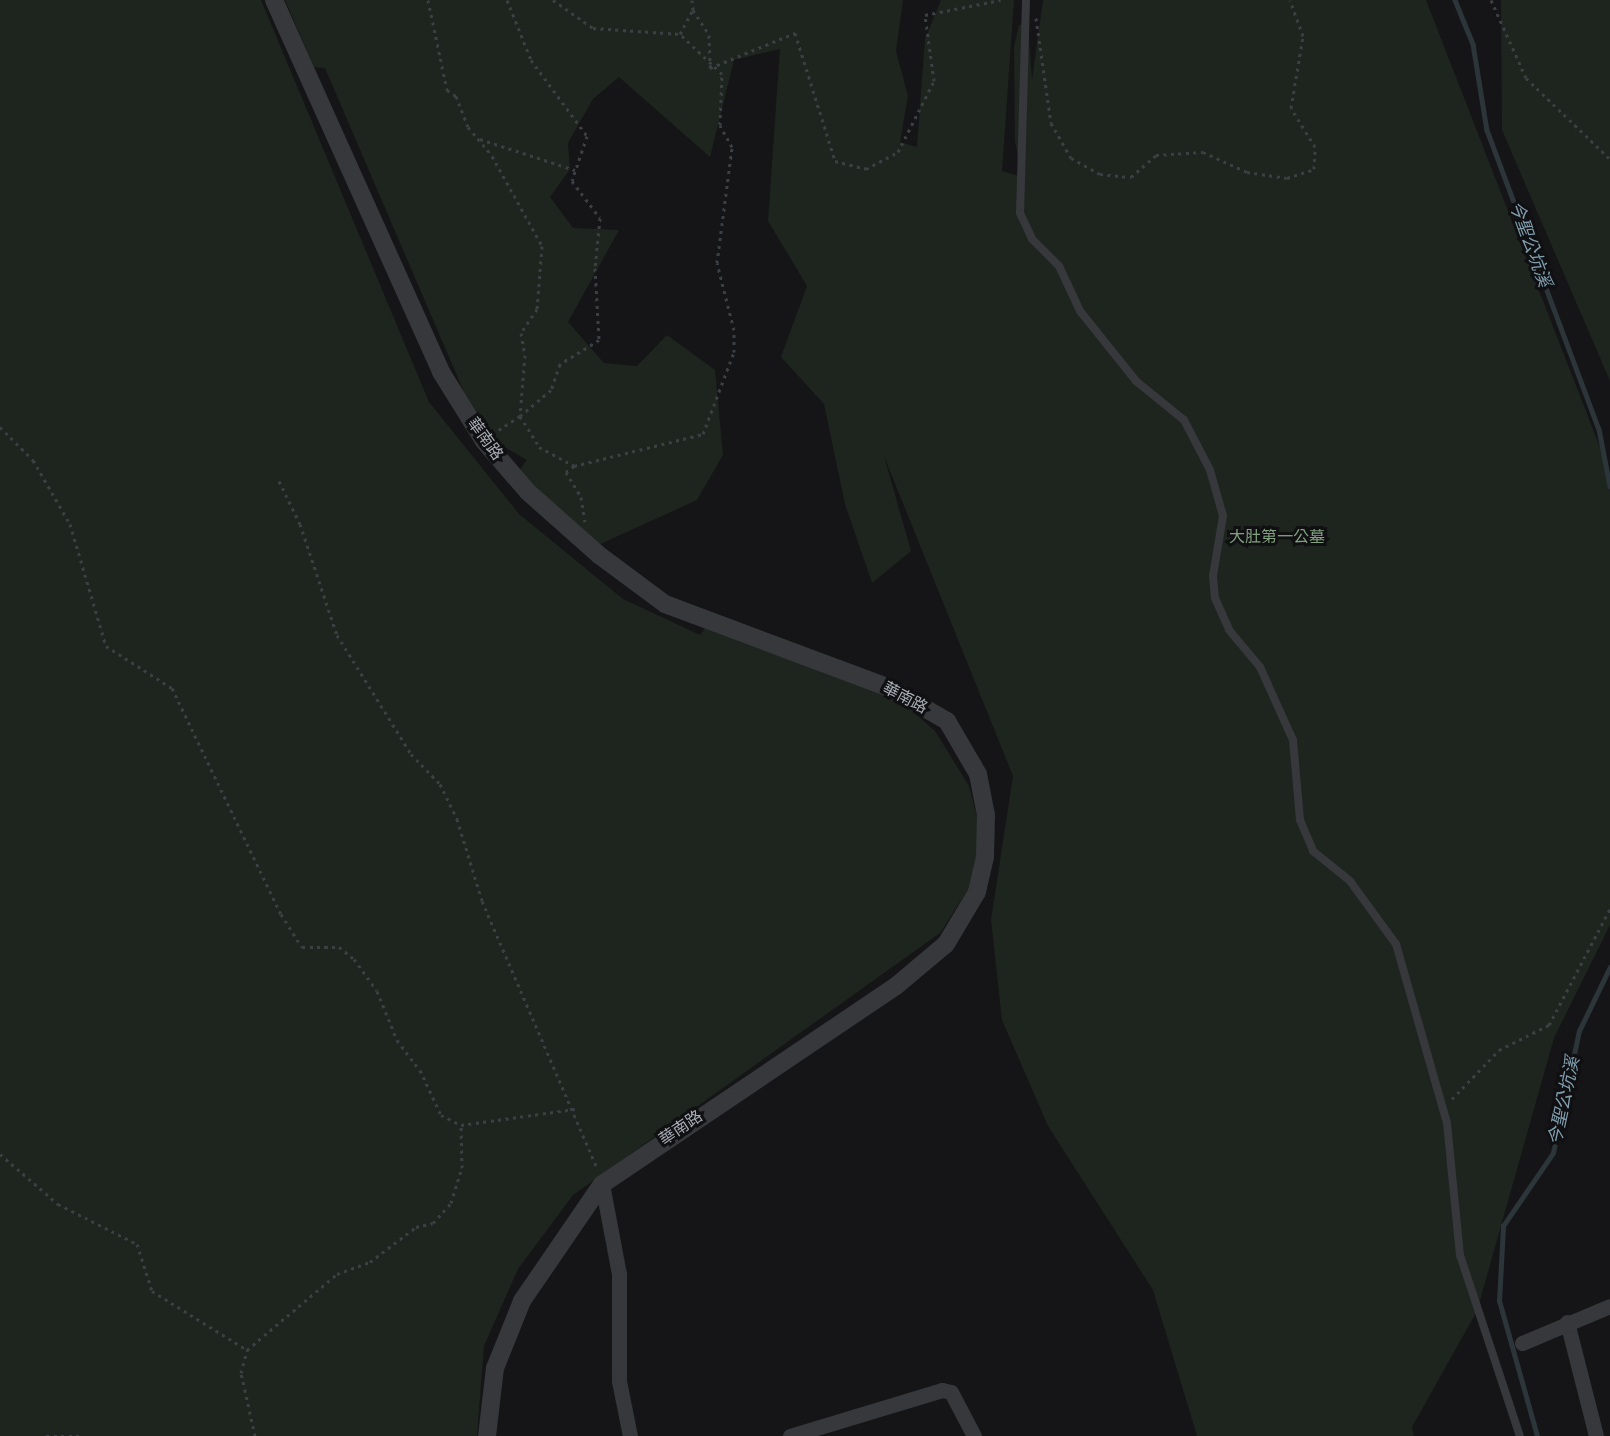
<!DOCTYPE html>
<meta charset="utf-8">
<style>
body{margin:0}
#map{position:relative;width:1610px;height:1436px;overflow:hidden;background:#151517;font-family:Raleway,"Noto Sans TC",sans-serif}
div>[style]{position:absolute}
.green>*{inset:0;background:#1d251e}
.stream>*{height:4.5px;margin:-2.25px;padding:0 2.25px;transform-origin:2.25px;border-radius:2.25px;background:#2c363a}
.path>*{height:3px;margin-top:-1.5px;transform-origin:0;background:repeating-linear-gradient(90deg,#3c3f43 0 3px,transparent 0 7.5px)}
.service>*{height:8px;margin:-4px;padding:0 4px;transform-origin:4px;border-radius:4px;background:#36383c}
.minor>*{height:15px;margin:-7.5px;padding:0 7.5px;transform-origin:7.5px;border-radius:7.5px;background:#36383c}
.tertiary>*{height:18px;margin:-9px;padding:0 9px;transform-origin:9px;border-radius:9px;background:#36383c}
span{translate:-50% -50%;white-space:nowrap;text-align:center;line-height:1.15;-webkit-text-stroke:6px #101012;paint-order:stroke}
.street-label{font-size:16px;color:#a8aeb6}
.park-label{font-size:16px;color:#82a080}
.water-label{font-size:18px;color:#819faf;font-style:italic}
</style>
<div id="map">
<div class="green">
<i style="clip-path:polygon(0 0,261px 0,429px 402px,519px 514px,623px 599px,700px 635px,706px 627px,901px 701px,935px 731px,969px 786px,978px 821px,976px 877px,940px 933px,573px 1195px,518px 1269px,484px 1346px,477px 1436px,0 1436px)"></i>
<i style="clip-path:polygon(285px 0,903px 0,896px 51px,908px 96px,900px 142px,917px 147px,925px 39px,941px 0,1014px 0,1002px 171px,1022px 177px,1015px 141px,1014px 47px,1019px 25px,1028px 24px,1032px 80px,1043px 0,1426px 0,1610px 473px,1610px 925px,1554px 1038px,1477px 1311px,1412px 1427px,1414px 1436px,1197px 1436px,1153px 1290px,1048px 1126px,1002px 1020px,991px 920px,1013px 776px,884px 456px,911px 551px,872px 583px,845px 504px,824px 404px,781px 357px,807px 286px,768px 221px,780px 49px,734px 60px,710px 157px,619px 77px,593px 99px,568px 143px,570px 169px,550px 197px,573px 228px,619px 230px,568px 322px,604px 363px,637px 366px,667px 335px,715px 370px,723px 455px,697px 500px,596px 546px,519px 471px,527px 460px,496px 442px,464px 392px,325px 68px,314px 67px)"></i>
<i style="clip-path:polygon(1501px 0,1610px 0,1610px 381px,1502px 130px)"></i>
</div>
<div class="stream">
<i style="left:1455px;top:0;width:48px;rotate:67.8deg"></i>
<i style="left:1473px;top:44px;width:87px;rotate:80.8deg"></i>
<i style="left:1487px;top:130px;width:319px;rotate:69.5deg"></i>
<i style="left:1599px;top:429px;width:58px;rotate:79.1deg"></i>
<i style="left:1537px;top:1436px;width:140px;rotate:-105.7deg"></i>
<i style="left:1499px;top:1301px;width:75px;rotate:-86.9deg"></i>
<i style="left:1503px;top:1226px;width:88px;rotate:-55.6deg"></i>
<i style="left:1553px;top:1153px;width:125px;rotate:-78deg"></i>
<i style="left:1579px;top:1031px;width:71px;rotate:-64.2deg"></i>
</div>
<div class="path">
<i style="left:428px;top:0;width:92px;rotate:78.1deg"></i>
<i style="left:447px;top:90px;width:11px;rotate:34deg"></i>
<i style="left:456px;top:96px;width:33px;rotate:69deg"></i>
<i style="left:468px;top:127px;width:38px;rotate:50deg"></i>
<i style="left:492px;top:156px;width:103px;rotate:60.9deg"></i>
<i style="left:542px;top:246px;width:63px;rotate:94.5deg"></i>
<i style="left:537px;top:309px;width:29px;rotate:124deg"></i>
<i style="left:521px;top:333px;width:22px;rotate:80deg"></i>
<i style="left:525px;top:355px;width:61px;rotate:94.7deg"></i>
<i style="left:520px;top:416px;width:27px;rotate:147deg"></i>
<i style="left:507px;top:0;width:65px;rotate:68.2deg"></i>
<i style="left:531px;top:60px;width:94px;rotate:53.6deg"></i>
<i style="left:587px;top:136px;width:47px;rotate:108.4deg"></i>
<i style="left:572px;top:181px;width:46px;rotate:52.9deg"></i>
<i style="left:600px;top:218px;width:50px;rotate:95.7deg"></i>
<i style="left:595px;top:268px;width:72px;rotate:86.8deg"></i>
<i style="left:599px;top:340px;width:46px;rotate:148.4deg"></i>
<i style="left:560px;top:364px;width:28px;rotate:109deg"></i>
<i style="left:551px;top:390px;width:40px;rotate:140deg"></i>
<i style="left:520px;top:416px;width:36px;rotate:58deg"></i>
<i style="left:539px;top:447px;width:40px;rotate:28deg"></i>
<i style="left:574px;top:466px;width:133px;rotate:-13.9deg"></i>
<i style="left:703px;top:434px;width:88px;rotate:-69.3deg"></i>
<i style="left:734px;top:352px;width:22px;rotate:-90deg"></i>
<i style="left:734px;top:330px;width:69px;rotate:-104.2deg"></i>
<i style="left:717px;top:263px;width:117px;rotate:-82.6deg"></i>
<i style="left:732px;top:147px;width:25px;rotate:-119deg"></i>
<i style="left:720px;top:125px;width:51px;rotate:-87.8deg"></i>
<i style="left:722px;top:74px;width:58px;rotate:-136.4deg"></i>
<i style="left:680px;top:34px;width:27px;rotate:-62deg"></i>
<i style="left:693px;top:10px;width:10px;rotate:-96deg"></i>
<i style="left:553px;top:0;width:49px;rotate:35deg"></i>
<i style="left:593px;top:28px;width:87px;rotate:3.9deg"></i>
<i style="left:1491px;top:0;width:85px;rotate:65.8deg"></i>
<i style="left:1526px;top:78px;width:117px;rotate:44deg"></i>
<i style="left:693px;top:10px;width:30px;rotate:57deg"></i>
<i style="left:709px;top:35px;width:33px;rotate:88deg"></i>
<i style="left:710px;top:68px;width:92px;rotate:-22.4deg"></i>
<i style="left:795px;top:33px;width:134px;rotate:72.6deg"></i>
<i style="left:835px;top:161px;width:32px;rotate:14deg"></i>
<i style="left:866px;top:169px;width:36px;rotate:-28deg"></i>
<i style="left:898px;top:152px;width:80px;rotate:-63.1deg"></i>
<i style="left:934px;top:81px;width:67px;rotate:-97.8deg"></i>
<i style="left:925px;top:15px;width:77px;rotate:-11.2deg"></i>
<i style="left:1036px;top:18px;width:106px;rotate:81.9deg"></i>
<i style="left:1051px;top:123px;width:40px;rotate:60.3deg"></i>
<i style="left:1071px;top:158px;width:33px;rotate:29deg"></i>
<i style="left:1100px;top:174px;width:31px;rotate:6deg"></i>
<i style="left:1131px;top:177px;width:33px;rotate:-41deg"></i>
<i style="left:1156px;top:155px;width:47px;rotate:-3.7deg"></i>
<i style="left:1203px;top:152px;width:48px;rotate:24.4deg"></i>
<i style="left:1247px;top:172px;width:40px;rotate:8.5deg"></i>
<i style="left:1287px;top:178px;width:28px;rotate:-18deg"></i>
<i style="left:1314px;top:169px;width:22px;rotate:-87deg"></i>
<i style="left:1315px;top:147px;width:46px;rotate:-121.6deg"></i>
<i style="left:1291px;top:108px;width:73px;rotate:-80.5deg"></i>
<i style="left:1303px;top:36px;width:38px;rotate:-110deg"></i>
<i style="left:480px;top:139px;width:100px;rotate:18.1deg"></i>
<i style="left:0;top:427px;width:47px;rotate:45deg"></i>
<i style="left:33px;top:460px;width:74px;rotate:60deg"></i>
<i style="left:70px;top:524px;width:127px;rotate:73.6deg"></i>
<i style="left:106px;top:646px;width:78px;rotate:32.5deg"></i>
<i style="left:172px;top:688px;width:251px;rotate:64.3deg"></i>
<i style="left:281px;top:914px;width:39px;rotate:58deg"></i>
<i style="left:302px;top:947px;width:37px"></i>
<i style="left:339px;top:947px;width:19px;rotate:39deg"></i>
<i style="left:354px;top:959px;width:39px;rotate:54deg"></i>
<i style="left:377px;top:991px;width:53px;rotate:67.8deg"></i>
<i style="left:397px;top:1040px;width:38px;rotate:53deg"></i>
<i style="left:420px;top:1070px;width:50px;rotate:65deg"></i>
<i style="left:441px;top:1115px;width:22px;rotate:27deg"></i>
<i style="left:461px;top:1125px;width:115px;rotate:-8deg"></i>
<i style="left:574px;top:466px;width:10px;rotate:143deg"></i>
<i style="left:566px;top:472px;width:29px;rotate:59deg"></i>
<i style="left:581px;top:497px;width:25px;rotate:81deg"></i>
<i style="left:279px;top:481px;width:48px;rotate:64deg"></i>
<i style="left:300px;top:524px;width:117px;rotate:71.6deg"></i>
<i style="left:337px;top:635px;width:140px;rotate:58.1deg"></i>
<i style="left:411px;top:754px;width:42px;rotate:46deg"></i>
<i style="left:440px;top:784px;width:39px;rotate:64deg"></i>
<i style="left:457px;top:819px;width:86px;rotate:73deg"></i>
<i style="left:482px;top:901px;width:291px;rotate:66.7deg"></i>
<i style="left:1452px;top:1099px;width:68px;rotate:-46.2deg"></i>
<i style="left:1499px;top:1050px;width:56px;rotate:-26.6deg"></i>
<i style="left:1549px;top:1025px;width:131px;rotate:-62.3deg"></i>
<i style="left:0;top:1154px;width:77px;rotate:40.8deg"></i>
<i style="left:58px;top:1204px;width:89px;rotate:26.9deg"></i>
<i style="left:137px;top:1244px;width:49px;rotate:72.3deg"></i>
<i style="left:152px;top:1291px;width:112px;rotate:31.8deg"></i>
<i style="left:46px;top:1436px;width:38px"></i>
<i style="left:255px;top:1436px;width:65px;rotate:-102.5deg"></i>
<i style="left:241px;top:1373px;width:24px;rotate:-75deg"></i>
<i style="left:247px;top:1350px;width:118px;rotate:-40.2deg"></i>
<i style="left:337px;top:1274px;width:35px;rotate:-20deg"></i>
<i style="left:370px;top:1262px;width:58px;rotate:-37.3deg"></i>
<i style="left:416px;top:1227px;width:17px;rotate:-13deg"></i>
<i style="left:433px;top:1223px;width:27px;rotate:-48deg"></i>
<i style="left:451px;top:1203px;width:37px;rotate:-73deg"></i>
<i style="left:462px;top:1168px;width:43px;rotate:-91.3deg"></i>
</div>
<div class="service">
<i style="left:1026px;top:0;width:213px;rotate:91.6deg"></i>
<i style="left:1020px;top:213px;width:29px;rotate:65deg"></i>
<i style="left:1032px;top:239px;width:38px;rotate:45deg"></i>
<i style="left:1059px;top:266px;width:50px;rotate:65deg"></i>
<i style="left:1080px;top:311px;width:90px;rotate:51.3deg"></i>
<i style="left:1136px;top:381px;width:62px;rotate:39.1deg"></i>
<i style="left:1184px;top:420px;width:56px;rotate:62.5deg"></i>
<i style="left:1210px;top:470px;width:48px;rotate:74.2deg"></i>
<i style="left:1223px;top:516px;width:61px;rotate:99.5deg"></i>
<i style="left:1213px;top:576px;width:22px;rotate:85deg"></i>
<i style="left:1215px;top:598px;width:35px;rotate:66deg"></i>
<i style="left:1229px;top:630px;width:48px;rotate:50deg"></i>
<i style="left:1260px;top:667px;width:80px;rotate:65.7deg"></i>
<i style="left:1293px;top:740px;width:80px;rotate:85deg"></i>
<i style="left:1300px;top:820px;width:34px;rotate:67deg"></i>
<i style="left:1313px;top:851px;width:48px;rotate:39deg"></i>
<i style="left:1350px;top:881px;width:78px;rotate:53.9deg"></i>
<i style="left:1396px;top:944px;width:186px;rotate:74.1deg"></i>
<i style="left:1447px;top:1123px;width:133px;rotate:84.4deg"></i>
<i style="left:1460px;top:1255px;width:191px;rotate:71.7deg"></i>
</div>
<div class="minor">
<i style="left:602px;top:1184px;width:92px;rotate:79.3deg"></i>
<i style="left:619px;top:1274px;width:107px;rotate:90deg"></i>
<i style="left:619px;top:1381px;width:56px;rotate:78.7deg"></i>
<i style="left:1567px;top:1322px;width:118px;rotate:75.7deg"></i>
<i style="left:1522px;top:1343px;width:95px;rotate:-22.8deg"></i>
<i style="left:790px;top:1436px;width:159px;rotate:-16.8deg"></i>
<i style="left:942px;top:1390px;width:9px;rotate:13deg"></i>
<i style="left:951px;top:1392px;width:50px;rotate:62.4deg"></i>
</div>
<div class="tertiary">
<i style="left:274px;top:0;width:408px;rotate:65.8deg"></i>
<i style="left:441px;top:372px;width:81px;rotate:58.1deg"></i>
<i style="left:484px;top:441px;width:67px;rotate:49.2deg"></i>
<i style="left:528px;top:492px;width:95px;rotate:41.6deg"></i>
<i style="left:599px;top:555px;width:82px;rotate:36.6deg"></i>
<i style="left:665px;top:604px;width:242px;rotate:20.5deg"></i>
<i style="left:892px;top:689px;width:64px;rotate:30.2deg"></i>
<i style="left:947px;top:721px;width:61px;rotate:59.7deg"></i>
<i style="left:978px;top:774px;width:42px;rotate:79deg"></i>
<i style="left:986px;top:815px;width:42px;rotate:91.4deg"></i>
<i style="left:985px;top:857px;width:36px;rotate:103deg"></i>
<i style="left:977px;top:892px;width:61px;rotate:120.8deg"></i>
<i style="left:946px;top:944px;width:65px;rotate:140deg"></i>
<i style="left:896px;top:986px;width:354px;rotate:146deg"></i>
<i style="left:602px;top:1184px;width:142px;rotate:124.4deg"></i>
<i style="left:522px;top:1301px;width:72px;rotate:111.9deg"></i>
<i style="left:495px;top:1368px;width:68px;rotate:96.7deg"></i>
</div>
<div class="street-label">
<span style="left:485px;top:439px;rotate:54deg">華南路</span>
<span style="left:905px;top:698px;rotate:28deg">華南路</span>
<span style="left:681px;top:1128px;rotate:-34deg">華南路</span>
</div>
<div class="park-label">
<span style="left:1277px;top:537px">大肚第一公墓</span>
</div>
<div class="water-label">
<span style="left:1530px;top:244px;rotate:70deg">今聖公坑溪</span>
<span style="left:1564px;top:1101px;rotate:-78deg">今聖公坑溪</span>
</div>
</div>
